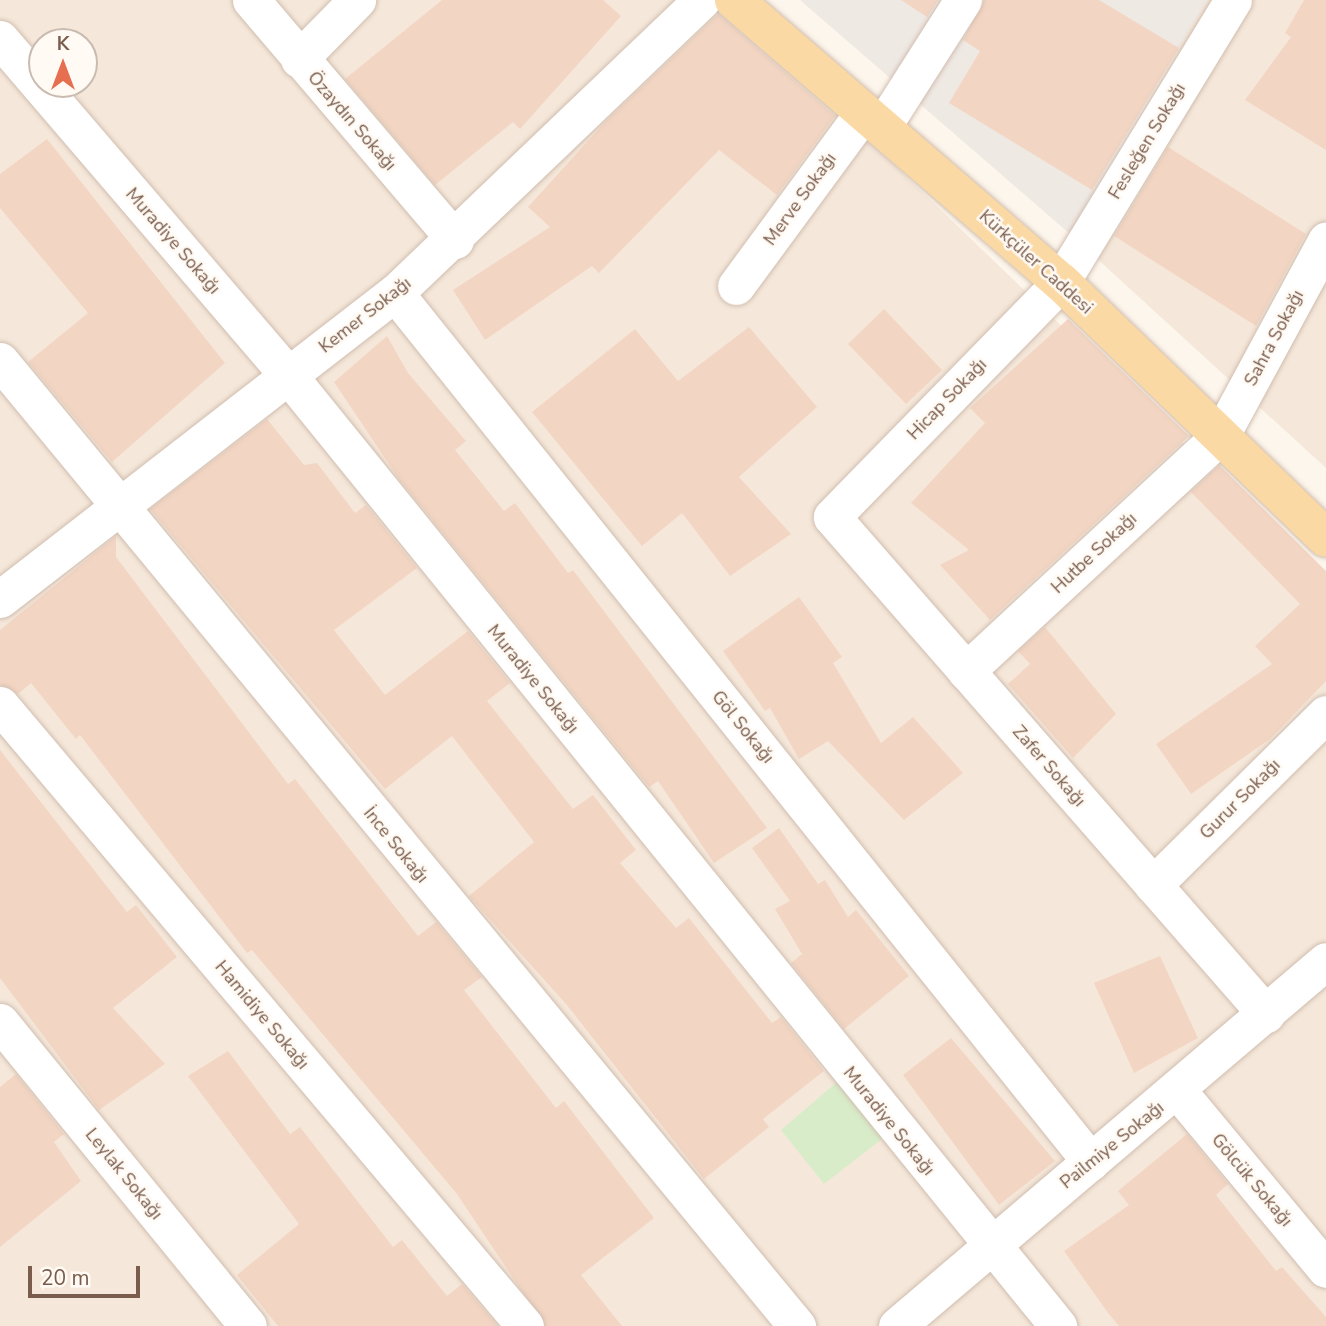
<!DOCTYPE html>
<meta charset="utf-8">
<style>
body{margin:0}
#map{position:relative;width:1326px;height:1326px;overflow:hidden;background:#fdf6ec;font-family:"Nunito Sans",sans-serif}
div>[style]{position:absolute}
.residential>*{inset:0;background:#f5e8da}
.industrial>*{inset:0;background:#efe9e4}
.green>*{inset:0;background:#d8ecc9}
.building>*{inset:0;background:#f3d5c3}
.roads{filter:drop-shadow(0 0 2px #d1beb0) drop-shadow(0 0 2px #d1beb0)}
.minor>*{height:37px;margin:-18.5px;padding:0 18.5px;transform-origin:18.5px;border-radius:18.5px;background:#fff}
.major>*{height:38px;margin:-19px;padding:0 19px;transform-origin:19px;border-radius:19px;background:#fbd9a5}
span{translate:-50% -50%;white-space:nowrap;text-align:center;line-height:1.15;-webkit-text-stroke:5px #fffaf3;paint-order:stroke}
.street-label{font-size:18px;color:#7a5c4d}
.north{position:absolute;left:28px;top:28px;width:70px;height:70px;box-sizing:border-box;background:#fffaf3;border:2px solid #cabbb1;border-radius:50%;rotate:0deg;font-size:19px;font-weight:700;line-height:28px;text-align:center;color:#7a5c4d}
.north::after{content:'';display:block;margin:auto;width:24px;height:32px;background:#e76f51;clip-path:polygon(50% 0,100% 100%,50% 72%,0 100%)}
.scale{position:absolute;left:28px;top:1266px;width:112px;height:32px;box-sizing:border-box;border:4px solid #7a5c4d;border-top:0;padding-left:9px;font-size:21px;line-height:24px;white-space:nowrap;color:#7a5c4d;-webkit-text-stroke:5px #fffaf3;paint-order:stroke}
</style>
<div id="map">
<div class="residential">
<i style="clip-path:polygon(evenodd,0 0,705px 0,892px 163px,1326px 580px,1326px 1326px,0 1326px,0 0,42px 42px,84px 42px,84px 84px,42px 84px,42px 42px)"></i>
<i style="clip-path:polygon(1207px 0,1326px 0,1326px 468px,1070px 234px)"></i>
</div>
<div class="industrial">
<i style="clip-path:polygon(800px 0,1207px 0,1070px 234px)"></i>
</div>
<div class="green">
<i style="clip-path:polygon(839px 1080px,887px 1135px,824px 1184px,781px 1130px)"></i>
</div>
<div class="building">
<i style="clip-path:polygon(442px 0,603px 0,621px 16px,520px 129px,513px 122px,435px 185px,345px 79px)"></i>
<i style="clip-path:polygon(901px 0,938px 0,927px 17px)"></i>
<i style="clip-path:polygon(984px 0,1099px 0,1179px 48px,1092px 190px,949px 103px,980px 51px,963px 40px)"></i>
<i style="clip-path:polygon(1304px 0,1326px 0,1326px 150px,1245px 100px,1291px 37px,1285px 33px)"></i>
<i style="clip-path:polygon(718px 14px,835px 116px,777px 195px,719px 150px,599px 273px,592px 266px,485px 340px,453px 290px,550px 227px,528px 207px,606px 121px)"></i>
<i style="clip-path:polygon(47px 139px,225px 363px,112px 462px,28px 362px,88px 313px,0 208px,0 174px)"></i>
<i style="clip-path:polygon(1168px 147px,1306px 234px,1256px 326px,1114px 236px)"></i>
<i style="clip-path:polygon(884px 309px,942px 370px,906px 404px,848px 344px)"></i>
<i style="clip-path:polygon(1068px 319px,1189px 436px,990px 620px,940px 565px,969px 550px,911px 503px,985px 423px,970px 408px)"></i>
<i style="clip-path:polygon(749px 327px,817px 407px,739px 477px,791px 534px,730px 576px,682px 513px,642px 546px,532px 412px,635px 329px,678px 381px)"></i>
<i style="clip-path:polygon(387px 336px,408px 373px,466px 441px,455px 450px,504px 511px,515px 503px,568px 573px,573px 570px,767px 828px,714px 863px,658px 781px,649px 787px,399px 479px,334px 382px)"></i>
<i style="clip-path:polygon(267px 419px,304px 465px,317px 463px,355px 513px,366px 505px,417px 568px,334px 630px,385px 695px,468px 631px,510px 683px,487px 701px,573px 809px,593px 795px,636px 850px,620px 863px,676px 928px,689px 918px,772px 1023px,781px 1017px,824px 1071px,763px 1119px,769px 1127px,704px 1179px,566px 1004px,469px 896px,534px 842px,452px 736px,385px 789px,150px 509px)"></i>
<i style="clip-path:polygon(1219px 465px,1326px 571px,1326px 681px,1270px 739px,1191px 794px,1156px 744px,1272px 664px,1255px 646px,1300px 604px,1191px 492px)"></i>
<i style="clip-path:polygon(116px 536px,116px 557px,288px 784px,295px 779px,418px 936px,436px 922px,482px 977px,464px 990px,556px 1108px,564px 1101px,654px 1218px,581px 1275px,622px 1326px,545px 1326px,457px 1194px,252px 950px,247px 953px,80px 735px,76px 739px,31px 683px,18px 694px,0 685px,0 630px)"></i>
<i style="clip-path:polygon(799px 597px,842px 657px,833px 663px,881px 743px,913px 717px,963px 773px,904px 820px,828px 741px,799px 759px,770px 708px,765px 711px,723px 651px)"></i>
<i style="clip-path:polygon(1045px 627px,1116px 714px,1073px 758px,1008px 684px,1030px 664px,1018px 651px)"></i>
<i style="clip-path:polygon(0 750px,127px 912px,136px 905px,177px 957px,113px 1008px,165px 1064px,99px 1110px,0 978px)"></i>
<i style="clip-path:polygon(779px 828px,818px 884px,825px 880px,848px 917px,856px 910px,909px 976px,844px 1029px,791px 963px,802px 954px,775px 909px,790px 901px,752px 848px)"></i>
<i style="clip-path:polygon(1160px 956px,1198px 1038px,1134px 1073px,1094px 983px)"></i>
<i style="clip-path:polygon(951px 1038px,1055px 1161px,999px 1205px,903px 1075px)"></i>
<i style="clip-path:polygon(228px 1051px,290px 1134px,300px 1127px,393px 1247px,402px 1240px,447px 1296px,462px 1284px,498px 1326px,278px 1326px,237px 1275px,299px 1224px,188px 1076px)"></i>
<i style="clip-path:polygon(16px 1074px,64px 1134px,54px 1142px,81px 1181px,0 1247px,0 1087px)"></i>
<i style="clip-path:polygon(1187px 1134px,1228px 1184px,1216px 1195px,1276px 1271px,1282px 1267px,1326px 1317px,1326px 1326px,1119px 1326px,1108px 1313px,1064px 1251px,1129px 1205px,1118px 1191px)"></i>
</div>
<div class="roads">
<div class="minor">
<i style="left:251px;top:0;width:315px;rotate:49.6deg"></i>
<i style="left:1233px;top:0;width:330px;rotate:121.4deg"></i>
<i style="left:1061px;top:282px;width:328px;rotate:134.3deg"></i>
<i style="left:832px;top:517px;width:660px;rotate:48.87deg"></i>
<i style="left:0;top:39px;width:443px;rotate:49.4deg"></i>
<i style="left:288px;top:375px;width:1224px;rotate:51deg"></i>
<i style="left:299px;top:59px;width:83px;rotate:-45.5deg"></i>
<i style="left:882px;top:127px;width:151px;rotate:-57.5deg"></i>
<i style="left:736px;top:286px;width:216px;rotate:-53.7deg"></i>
<i style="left:395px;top:293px;width:1113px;rotate:51.31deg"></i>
<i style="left:0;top:361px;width:1252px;rotate:50.45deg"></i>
<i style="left:0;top:599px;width:500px;rotate:-37.8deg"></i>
<i style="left:395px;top:293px;width:424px;rotate:-43.7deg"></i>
<i style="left:966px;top:671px;width:347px;rotate:-42.8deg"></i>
<i style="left:1221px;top:435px;width:221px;rotate:-61.6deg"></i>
<i style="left:0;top:705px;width:813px;rotate:49.79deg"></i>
<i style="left:1153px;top:885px;width:243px;rotate:-44.7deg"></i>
<i style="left:0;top:1022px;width:392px;rotate:50.8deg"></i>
<i style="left:1178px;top:1091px;width:231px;rotate:50.3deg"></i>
<i style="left:897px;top:1326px;width:563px;rotate:-40.39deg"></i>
</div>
<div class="major">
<i style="left:734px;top:0;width:432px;rotate:40.8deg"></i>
<i style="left:1061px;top:282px;width:368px;rotate:44deg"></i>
</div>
</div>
<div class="street-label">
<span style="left:352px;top:121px;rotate:49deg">Özaydın Sokağı</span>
<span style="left:1147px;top:141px;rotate:-59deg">Fesleğen Sokağı</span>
<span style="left:800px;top:199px;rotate:-54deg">Merve Sokağı</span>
<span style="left:173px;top:241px;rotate:49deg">Muradiye Sokağı</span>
<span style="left:1036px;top:262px;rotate:42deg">Kürkçüler Caddesi</span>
<span style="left:365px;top:315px;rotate:-38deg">Kemer Sokağı</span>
<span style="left:1274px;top:338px;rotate:-62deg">Sahra Sokağı</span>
<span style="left:947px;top:399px;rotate:-46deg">Hicap Sokağı</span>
<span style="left:1094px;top:553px;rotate:-43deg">Hutbe Sokağı</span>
<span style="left:533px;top:679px;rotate:51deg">Muradiye Sokağı</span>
<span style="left:743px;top:727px;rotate:51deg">Göl Sokağı</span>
<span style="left:1049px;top:766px;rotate:49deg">Zafer Sokağı</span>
<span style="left:1240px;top:799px;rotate:-45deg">Gurur Sokağı</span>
<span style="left:396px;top:845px;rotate:51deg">İnce Sokağı</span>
<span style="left:262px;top:1015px;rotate:50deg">Hamidiye Sokağı</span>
<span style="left:889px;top:1121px;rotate:51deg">Muradiye Sokağı</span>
<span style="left:1112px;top:1145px;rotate:-39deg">Pailmiye Sokağı</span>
<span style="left:124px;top:1174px;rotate:51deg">Leylak Sokağı</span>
<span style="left:1252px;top:1180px;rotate:50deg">Gölcük Sokağı</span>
</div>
<div class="north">K</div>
<div class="scale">20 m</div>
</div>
